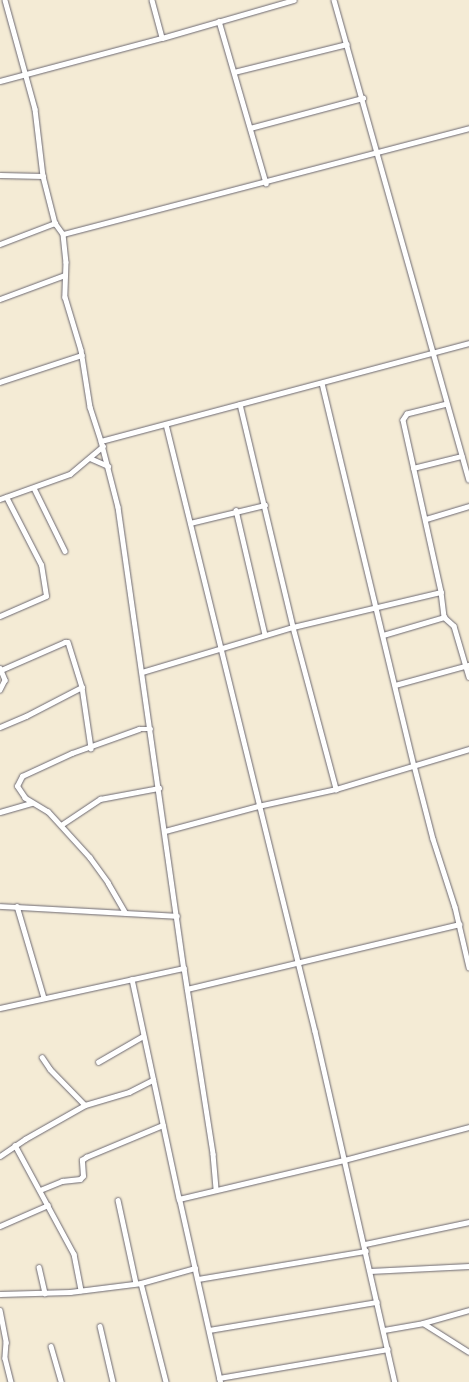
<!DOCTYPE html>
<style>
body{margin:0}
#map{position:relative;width:469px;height:1382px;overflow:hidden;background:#f4ebd5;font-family:"Balsamiq Sans",sans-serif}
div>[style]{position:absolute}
.roads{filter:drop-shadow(0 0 1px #6c6871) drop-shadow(0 0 1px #6c6871)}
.minor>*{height:4.5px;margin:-2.25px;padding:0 2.25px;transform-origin:2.25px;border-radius:2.25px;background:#fff}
span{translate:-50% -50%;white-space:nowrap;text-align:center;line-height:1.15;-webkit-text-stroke:4.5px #fff;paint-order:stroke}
</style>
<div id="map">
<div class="roads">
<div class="minor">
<i style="left:5px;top:0;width:113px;rotate:74.6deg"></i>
<i style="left:35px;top:109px;width:67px;rotate:83.2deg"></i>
<i style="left:43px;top:176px;width:49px;rotate:75.7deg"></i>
<i style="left:55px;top:223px;width:14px;rotate:54deg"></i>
<i style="left:63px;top:234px;width:28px;rotate:84deg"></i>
<i style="left:66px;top:262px;width:35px;rotate:92deg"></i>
<i style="left:65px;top:297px;width:55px;rotate:73.2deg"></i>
<i style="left:81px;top:350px;width:58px;rotate:81deg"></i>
<i style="left:90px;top:407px;width:36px;rotate:72deg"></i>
<i style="left:101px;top:441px;width:68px;rotate:75.6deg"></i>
<i style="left:118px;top:507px;width:466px;rotate:81.9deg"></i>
<i style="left:184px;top:968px;width:188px;rotate:81.1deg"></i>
<i style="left:213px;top:1154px;width:35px;rotate:85deg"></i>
<i style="left:152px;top:0;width:39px;rotate:75deg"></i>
<i style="left:334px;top:0;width:498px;rotate:74.3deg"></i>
<i style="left:219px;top:21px;width:169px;rotate:73.8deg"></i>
<i style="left:234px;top:72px;width:116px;rotate:-13.9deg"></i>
<i style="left:0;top:81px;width:168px;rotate:-14.9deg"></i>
<i style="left:162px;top:38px;width:137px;rotate:-16.1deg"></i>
<i style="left:250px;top:128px;width:117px;rotate:-14.9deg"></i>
<i style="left:0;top:175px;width:43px;rotate:1.3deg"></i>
<i style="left:63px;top:234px;width:420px;rotate:-14.6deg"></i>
<i style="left:0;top:244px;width:59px;rotate:-20.9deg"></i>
<i style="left:0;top:299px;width:69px;rotate:-20.3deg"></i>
<i style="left:0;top:382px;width:86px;rotate:-18.2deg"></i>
<i style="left:322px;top:383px;width:393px;rotate:76.5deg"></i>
<i style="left:414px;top:765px;width:76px;rotate:75.6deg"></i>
<i style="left:433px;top:839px;width:71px;rotate:72.1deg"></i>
<i style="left:455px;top:907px;width:62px;rotate:76.9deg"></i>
<i style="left:240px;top:404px;width:229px;rotate:76.6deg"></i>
<i style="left:293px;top:627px;width:168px;rotate:75.1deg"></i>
<i style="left:447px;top:404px;width:41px;rotate:166deg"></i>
<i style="left:407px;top:414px;width:7px;rotate:124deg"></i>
<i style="left:403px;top:420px;width:176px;rotate:77.5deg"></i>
<i style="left:441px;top:592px;width:25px;rotate:83deg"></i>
<i style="left:444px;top:617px;width:13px;rotate:42deg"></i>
<i style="left:454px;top:626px;width:53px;rotate:73.6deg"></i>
<i style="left:166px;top:424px;width:625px;rotate:76.21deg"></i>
<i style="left:315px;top:1031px;width:360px;rotate:77.2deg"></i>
<i style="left:101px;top:441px;width:381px;rotate:-14.9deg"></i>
<i style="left:90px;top:458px;width:20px;rotate:24deg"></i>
<i style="left:413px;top:468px;width:50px;rotate:-13.8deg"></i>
<i style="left:34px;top:488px;width:70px;rotate:63.8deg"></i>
<i style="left:0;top:499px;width:74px;rotate:-19.7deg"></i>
<i style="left:70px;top:474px;width:43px;rotate:-40.3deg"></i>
<i style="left:236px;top:510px;width:128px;rotate:76.9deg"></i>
<i style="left:426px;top:519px;width:45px;rotate:-16.8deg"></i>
<i style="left:190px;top:523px;width:77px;rotate:-13.5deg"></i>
<i style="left:0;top:616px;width:50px;rotate:-23.5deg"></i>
<i style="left:46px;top:596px;width:31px;rotate:-99deg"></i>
<i style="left:41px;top:565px;width:76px;rotate:-117.2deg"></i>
<i style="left:383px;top:635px;width:64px;rotate:-16.4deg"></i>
<i style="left:0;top:668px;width:13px;rotate:67deg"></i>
<i style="left:5px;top:680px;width:11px;rotate:117deg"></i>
<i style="left:1px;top:670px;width:70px;rotate:-23.6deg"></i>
<i style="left:65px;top:642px;width:3px"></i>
<i style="left:68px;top:642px;width:47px;rotate:72.7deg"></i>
<i style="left:82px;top:687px;width:62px;rotate:81.6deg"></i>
<i style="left:142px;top:672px;width:158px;rotate:-16.6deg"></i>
<i style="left:293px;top:627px;width:152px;rotate:-13.3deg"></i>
<i style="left:395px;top:685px;width:76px;rotate:-15.3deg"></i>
<i style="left:0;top:727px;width:28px;rotate:-23deg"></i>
<i style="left:26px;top:716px;width:63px;rotate:-27.4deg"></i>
<i style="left:0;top:812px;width:33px;rotate:-16deg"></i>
<i style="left:61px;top:825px;width:47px;rotate:-33.7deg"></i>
<i style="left:100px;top:799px;width:60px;rotate:-10.6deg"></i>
<i style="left:165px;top:831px;width:96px;rotate:-15deg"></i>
<i style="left:258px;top:806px;width:80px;rotate:-12.3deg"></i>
<i style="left:336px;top:789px;width:139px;rotate:-16.7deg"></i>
<i style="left:0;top:906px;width:177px;rotate:3.2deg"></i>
<i style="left:17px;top:906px;width:96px;rotate:73.6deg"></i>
<i style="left:125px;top:913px;width:34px;rotate:-120deg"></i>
<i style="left:108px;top:883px;width:31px;rotate:-126deg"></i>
<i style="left:90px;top:858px;width:62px;rotate:-132.4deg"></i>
<i style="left:48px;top:812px;width:27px;rotate:-149deg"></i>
<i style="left:25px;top:798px;width:14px;rotate:-124deg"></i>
<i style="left:17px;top:786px;width:11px;rotate:-63deg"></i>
<i style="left:22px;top:776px;width:55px;rotate:-24.7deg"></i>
<i style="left:72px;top:753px;width:71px;rotate:-19.7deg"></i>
<i style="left:139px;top:729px;width:12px"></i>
<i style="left:132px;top:979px;width:225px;rotate:77.9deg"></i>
<i style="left:187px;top:989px;width:280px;rotate:-13.4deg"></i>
<i style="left:0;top:1008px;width:188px;rotate:-12.3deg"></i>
<i style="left:42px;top:1057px;width:14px;rotate:56deg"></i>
<i style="left:50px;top:1069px;width:50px;rotate:45.8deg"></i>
<i style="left:98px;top:1062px;width:52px;rotate:-30deg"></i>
<i style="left:15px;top:1145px;width:124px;rotate:61.6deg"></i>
<i style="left:74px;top:1254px;width:37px;rotate:79deg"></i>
<i style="left:0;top:1156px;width:30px;rotate:-34deg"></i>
<i style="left:25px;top:1139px;width:69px;rotate:-29.5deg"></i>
<i style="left:85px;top:1105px;width:46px;rotate:-16.5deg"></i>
<i style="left:129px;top:1092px;width:27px;rotate:-27deg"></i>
<i style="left:40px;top:1190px;width:24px;rotate:-22deg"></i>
<i style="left:62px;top:1181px;width:18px;rotate:-6deg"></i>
<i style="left:80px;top:1179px;width:4px;rotate:-45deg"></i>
<i style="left:83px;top:1176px;width:16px;rotate:-94deg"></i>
<i style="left:82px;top:1160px;width:5px;rotate:-37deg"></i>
<i style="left:86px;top:1157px;width:83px;rotate:-22.6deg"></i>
<i style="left:118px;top:1200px;width:85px;rotate:77.8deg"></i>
<i style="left:0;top:1226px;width:52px;rotate:-23.6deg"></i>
<i style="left:365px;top:1244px;width:106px;rotate:-11.9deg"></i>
<i style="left:39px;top:1267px;width:27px;rotate:77deg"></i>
<i style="left:370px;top:1271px;width:99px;rotate:-2.9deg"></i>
<i style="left:198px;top:1279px;width:170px;rotate:-9.5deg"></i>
<i style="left:141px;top:1283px;width:102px;rotate:75.8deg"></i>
<i style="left:0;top:1294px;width:70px;rotate:-1.6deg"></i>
<i style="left:70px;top:1292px;width:72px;rotate:-7.2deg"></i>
<i style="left:141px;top:1283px;width:56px;rotate:-15.5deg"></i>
<i style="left:0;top:1310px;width:33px;rotate:79deg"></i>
<i style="left:6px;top:1342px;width:16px;rotate:94deg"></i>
<i style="left:5px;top:1358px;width:25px;rotate:76deg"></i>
<i style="left:423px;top:1323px;width:54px;rotate:32.2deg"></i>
<i style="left:100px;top:1326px;width:57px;rotate:76.9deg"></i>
<i style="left:209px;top:1330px;width:170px;rotate:-9.5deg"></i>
<i style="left:384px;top:1330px;width:40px;rotate:-10deg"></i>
<i style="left:423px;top:1323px;width:48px;rotate:-15.8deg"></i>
<i style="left:51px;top:1346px;width:37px;rotate:74deg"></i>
<i style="left:219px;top:1378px;width:171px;rotate:-9.7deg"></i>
<i style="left:220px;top:1382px;width:188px;rotate:-102.6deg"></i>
<i style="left:179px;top:1199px;width:170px;rotate:-13.3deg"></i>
<i style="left:344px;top:1160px;width:129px;rotate:-14.8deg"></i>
</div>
</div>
</div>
